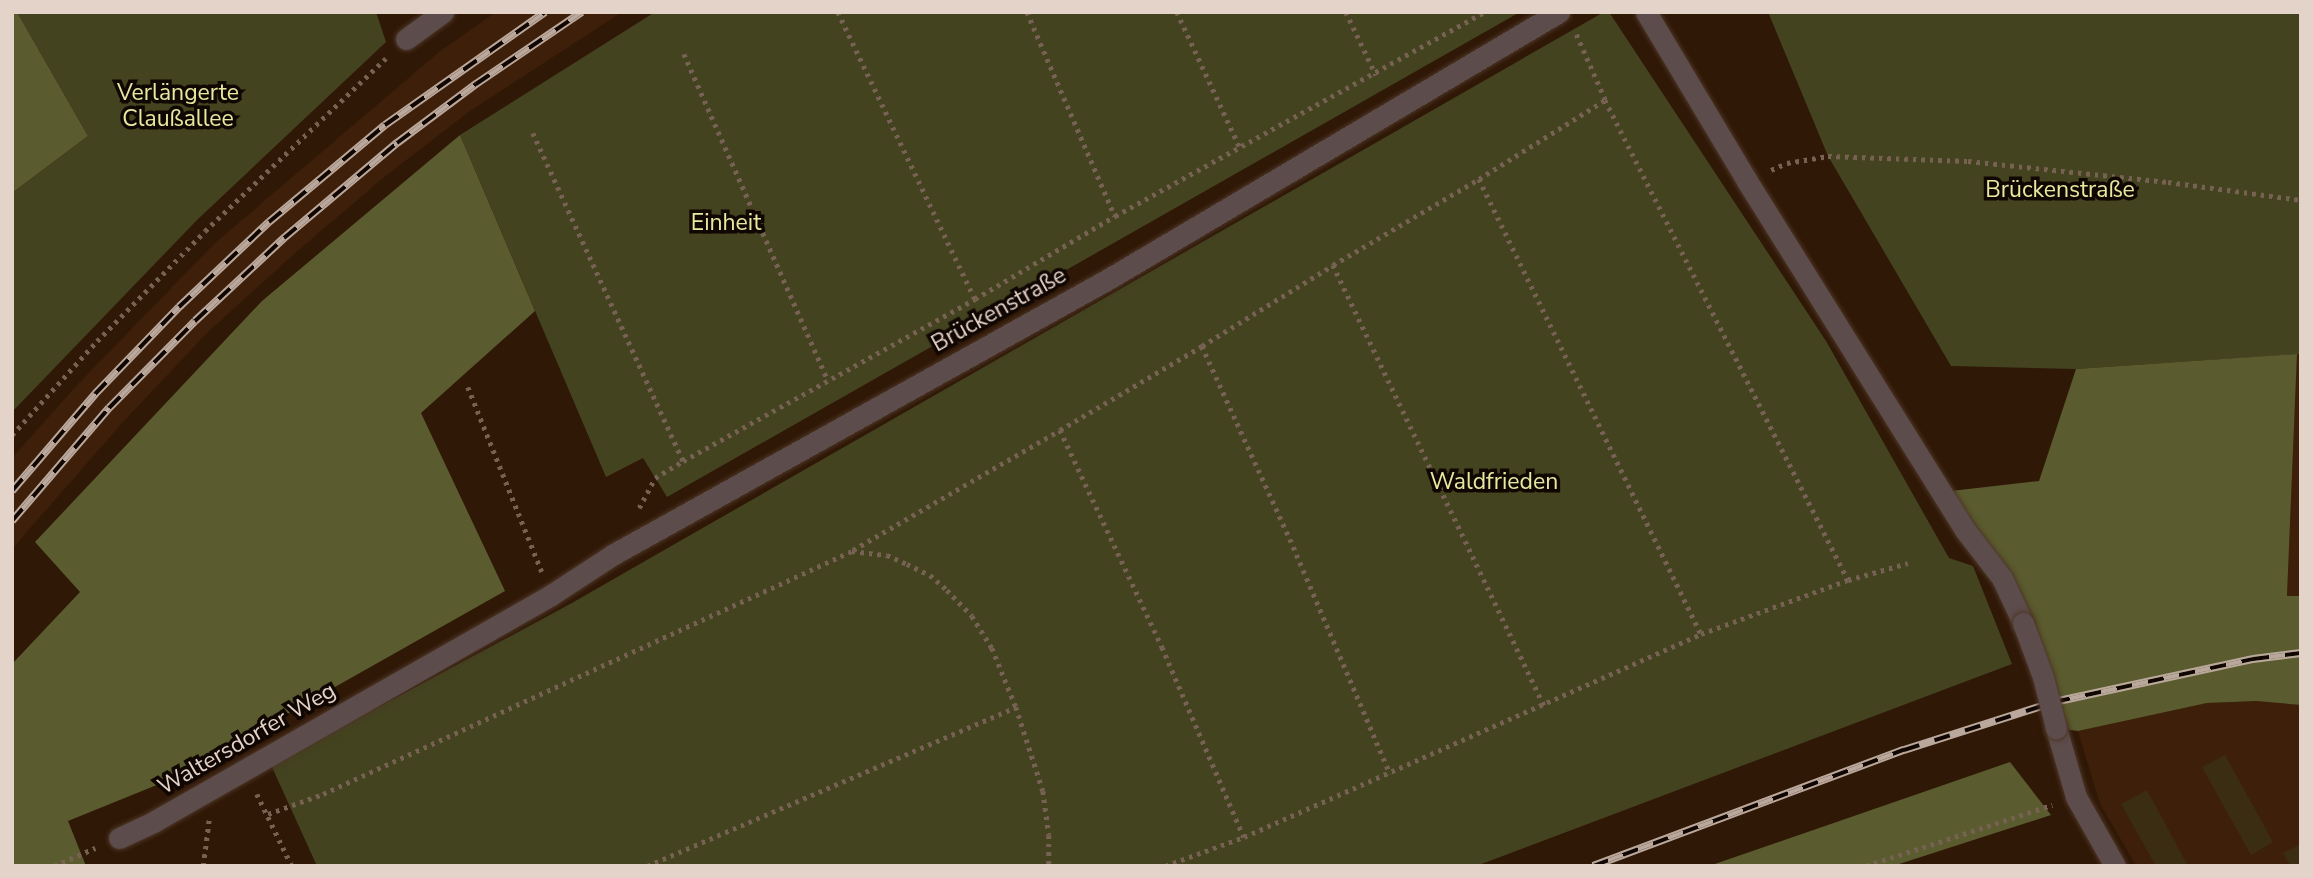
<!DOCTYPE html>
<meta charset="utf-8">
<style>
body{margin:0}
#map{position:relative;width:2313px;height:878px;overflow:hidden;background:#301807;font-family:"Nunito Sans",sans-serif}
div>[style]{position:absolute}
.built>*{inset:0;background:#3e1f09}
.green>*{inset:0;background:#434320}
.forest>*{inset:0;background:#5a5b2e}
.building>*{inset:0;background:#3b2d11}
.path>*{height:4.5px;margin-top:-2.25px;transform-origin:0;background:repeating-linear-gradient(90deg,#766153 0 3.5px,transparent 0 8.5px)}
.roads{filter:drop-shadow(0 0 2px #4d3626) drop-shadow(0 0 2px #4d3626)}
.minor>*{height:21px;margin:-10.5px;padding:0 10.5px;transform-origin:10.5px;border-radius:10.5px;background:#5c4c4b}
.rail>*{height:8px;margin-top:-4px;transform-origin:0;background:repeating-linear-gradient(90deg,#100602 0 16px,#baa89c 0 32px);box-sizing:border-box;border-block:2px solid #baa89c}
.bridges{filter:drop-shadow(0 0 2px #4d3626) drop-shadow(0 0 2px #4d3626)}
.minor-bridge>*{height:21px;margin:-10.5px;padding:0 10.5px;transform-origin:10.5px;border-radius:10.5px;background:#5c4c4b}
span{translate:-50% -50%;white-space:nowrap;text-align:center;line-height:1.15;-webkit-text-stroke:7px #100602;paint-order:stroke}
.park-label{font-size:23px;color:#e6e99e}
.street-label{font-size:23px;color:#e4d3c9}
.frame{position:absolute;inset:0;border:14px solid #e4d3c9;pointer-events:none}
</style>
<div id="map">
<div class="built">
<i style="clip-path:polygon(496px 12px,622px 12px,470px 111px,383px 178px,294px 254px,207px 333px,124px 421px,12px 549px,12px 458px,79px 383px,214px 244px,439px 52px)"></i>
<i style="clip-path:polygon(2297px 354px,2301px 354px,2301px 596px,2287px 597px)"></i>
<i style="clip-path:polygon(2256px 701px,2301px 705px,2301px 866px,2136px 866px,2100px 804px,2078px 731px,2207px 703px)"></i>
</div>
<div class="green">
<i style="clip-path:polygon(17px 12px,376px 12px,386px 42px,197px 220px,12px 412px,12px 193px,88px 136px)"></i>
<i style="clip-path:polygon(655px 12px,1520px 12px,667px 497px,643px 458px,606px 477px,460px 135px)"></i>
<i style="clip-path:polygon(1604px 12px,1609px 12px,1826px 341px,1949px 558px,1973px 566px,2012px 664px,1476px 866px,317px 866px,271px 765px,570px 604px)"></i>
<i style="clip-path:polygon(1768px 12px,2301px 12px,2301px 354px,2076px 369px,1951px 366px,1828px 156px)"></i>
</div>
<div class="forest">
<i style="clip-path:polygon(12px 12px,17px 12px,88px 136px,12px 193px)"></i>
<i style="clip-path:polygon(460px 135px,535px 311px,421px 413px,505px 591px,174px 778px,68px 821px,86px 866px,12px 866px,12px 664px,80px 592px,35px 542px,262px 301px)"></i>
<i style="clip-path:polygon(2297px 354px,2287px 596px,2301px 596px,2301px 705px,2256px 701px,2207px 703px,2078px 731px,2056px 728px,2023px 623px,1942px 492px,2039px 481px,2076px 369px)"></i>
<i style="clip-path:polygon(2010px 762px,2051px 815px,1893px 866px,1709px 866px)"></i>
</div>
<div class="building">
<i style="clip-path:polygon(2225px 755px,2273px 842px,2251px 855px,2202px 767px)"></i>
<i style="clip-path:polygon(2147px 790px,2188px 866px,2156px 866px,2121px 804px)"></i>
<i style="clip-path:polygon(2301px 844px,2301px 866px,2291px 866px,2283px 853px)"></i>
</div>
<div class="path">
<i style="left:838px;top:12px;width:318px;rotate:64.5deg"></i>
<i style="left:1027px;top:12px;width:222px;rotate:66.7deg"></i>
<i style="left:1177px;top:12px;width:150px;rotate:65.1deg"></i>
<i style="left:1346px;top:12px;width:70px;rotate:64.5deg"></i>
<i style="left:684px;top:54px;width:357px;rotate:66.2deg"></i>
<i style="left:1605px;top:100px;width:538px;rotate:63.15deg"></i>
<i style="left:533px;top:133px;width:361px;rotate:65.4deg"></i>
<i style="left:1771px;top:170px;width:17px;rotate:-24deg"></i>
<i style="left:1787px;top:163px;width:42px;rotate:-9.7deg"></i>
<i style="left:1828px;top:156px;width:140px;rotate:2deg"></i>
<i style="left:1968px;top:161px;width:201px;rotate:6deg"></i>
<i style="left:2168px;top:182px;width:134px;rotate:7.7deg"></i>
<i style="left:1479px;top:179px;width:149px;rotate:-32.1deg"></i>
<i style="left:1605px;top:100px;width:74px;rotate:-113.8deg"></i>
<i style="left:1333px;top:265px;width:169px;rotate:-30.5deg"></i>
<i style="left:1479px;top:179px;width:506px;rotate:63.99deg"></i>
<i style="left:1202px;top:346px;width:154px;rotate:-31.7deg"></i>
<i style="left:1333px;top:265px;width:489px;rotate:64.4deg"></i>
<i style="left:468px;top:387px;width:199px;rotate:68.2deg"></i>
<i style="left:1060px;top:430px;width:165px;rotate:-30.6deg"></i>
<i style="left:1202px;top:346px;width:212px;rotate:65.5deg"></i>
<i style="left:1290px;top:539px;width:255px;rotate:66.9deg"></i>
<i style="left:12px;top:435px;width:127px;rotate:-47.9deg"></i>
<i style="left:97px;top:341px;width:154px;rotate:-45.5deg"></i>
<i style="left:205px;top:231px;width:250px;rotate:-43.7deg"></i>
<i style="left:639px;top:508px;width:34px;rotate:-62deg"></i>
<i style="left:655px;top:478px;width:33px;rotate:-31deg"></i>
<i style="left:683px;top:461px;width:334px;rotate:-29deg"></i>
<i style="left:975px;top:299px;width:163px;rotate:-30.7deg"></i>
<i style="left:1115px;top:216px;width:423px;rotate:-28.9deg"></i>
<i style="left:853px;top:550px;width:239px;rotate:-30.1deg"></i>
<i style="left:1060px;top:430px;width:240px;rotate:64.8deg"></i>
<i style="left:1162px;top:647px;width:207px;rotate:66.7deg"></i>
<i style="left:257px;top:794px;width:80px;rotate:64.1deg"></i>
<i style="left:268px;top:814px;width:59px;rotate:-20deg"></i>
<i style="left:323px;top:794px;width:582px;rotate:-24.67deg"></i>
<i style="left:852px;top:551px;width:35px;rotate:7deg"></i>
<i style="left:887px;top:555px;width:22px;rotate:24deg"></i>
<i style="left:907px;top:564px;width:25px;rotate:26deg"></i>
<i style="left:930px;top:575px;width:23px;rotate:41deg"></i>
<i style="left:947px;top:590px;width:36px;rotate:46deg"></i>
<i style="left:972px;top:616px;width:38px;rotate:58deg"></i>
<i style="left:992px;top:648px;width:64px;rotate:67.9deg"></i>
<i style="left:54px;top:866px;width:45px;rotate:-23.7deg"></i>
<i style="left:203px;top:866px;width:46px;rotate:-82.6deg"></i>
<i style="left:647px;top:866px;width:402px;rotate:-23.3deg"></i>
<i style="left:1016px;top:707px;width:88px;rotate:72.2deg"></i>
<i style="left:1043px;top:791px;width:44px;rotate:82.2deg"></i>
<i style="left:1049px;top:835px;width:31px;rotate:90deg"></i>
<i style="left:1165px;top:866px;width:84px;rotate:-20.2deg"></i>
<i style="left:1244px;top:837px;width:500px;rotate:-23.95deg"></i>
<i style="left:1701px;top:634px;width:157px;rotate:-20.2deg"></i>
<i style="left:1848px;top:580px;width:62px;rotate:-15.8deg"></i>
<i style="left:1866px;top:866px;width:196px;rotate:-18.2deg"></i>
</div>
<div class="roads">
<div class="minor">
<i style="left:1646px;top:12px;width:197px;rotate:59.1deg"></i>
<i style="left:1747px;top:181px;width:411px;rotate:58deg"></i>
<i style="left:1965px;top:530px;width:61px;rotate:52.4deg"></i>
<i style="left:2002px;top:578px;width:50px;rotate:65deg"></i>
<i style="left:406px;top:39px;width:46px;rotate:-36.1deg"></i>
<i style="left:2056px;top:728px;width:72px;rotate:73.8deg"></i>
<i style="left:2076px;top:797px;width:79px;rotate:60.5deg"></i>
<i style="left:119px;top:838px;width:40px;rotate:-25deg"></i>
<i style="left:155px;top:821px;width:456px;rotate:-29.7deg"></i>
<i style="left:551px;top:595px;width:75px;rotate:-33.1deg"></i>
<i style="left:614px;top:554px;width:568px;rotate:-29.09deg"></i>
<i style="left:1110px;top:278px;width:522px;rotate:-30.64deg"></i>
</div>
</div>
<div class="rail">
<i style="left:12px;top:491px;width:128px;rotate:-49.4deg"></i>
<i style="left:95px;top:394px;width:121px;rotate:-46deg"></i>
<i style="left:179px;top:307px;width:124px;rotate:-43.4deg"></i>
<i style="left:269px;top:222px;width:151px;rotate:-39.9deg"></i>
<i style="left:385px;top:125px;width:196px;rotate:-35.2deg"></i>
<i style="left:12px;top:521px;width:149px;rotate:-49.4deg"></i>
<i style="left:109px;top:408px;width:122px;rotate:-45.3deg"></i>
<i style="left:195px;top:321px;width:122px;rotate:-43deg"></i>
<i style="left:284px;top:238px;width:148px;rotate:-40.1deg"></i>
<i style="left:397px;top:143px;width:99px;rotate:-36.8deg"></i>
<i style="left:476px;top:84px;width:128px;rotate:-34.2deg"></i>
<i style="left:1593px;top:866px;width:332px;rotate:-20.5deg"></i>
<i style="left:1904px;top:750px;width:157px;rotate:-17.7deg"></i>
<i style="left:2054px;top:702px;width:204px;rotate:-12.2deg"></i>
<i style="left:2253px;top:659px;width:48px;rotate:-7.1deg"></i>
</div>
<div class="bridges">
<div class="minor-bridge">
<i style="left:2023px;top:623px;width:58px;rotate:69.7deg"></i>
<i style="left:2043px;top:677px;width:53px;rotate:75.7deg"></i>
</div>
</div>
<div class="park-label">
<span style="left:178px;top:106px">Verlängerte<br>Claußallee</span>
<span style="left:2060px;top:190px">Brückenstraße</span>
<span style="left:726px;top:223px">Einheit</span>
<span style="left:1494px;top:482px">Waldfrieden</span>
</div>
<div class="street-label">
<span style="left:999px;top:310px;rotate:-29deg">Brückenstraße</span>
<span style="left:247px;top:739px;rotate:-30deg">Waltersdorfer Weg</span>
</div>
<div class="frame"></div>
</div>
